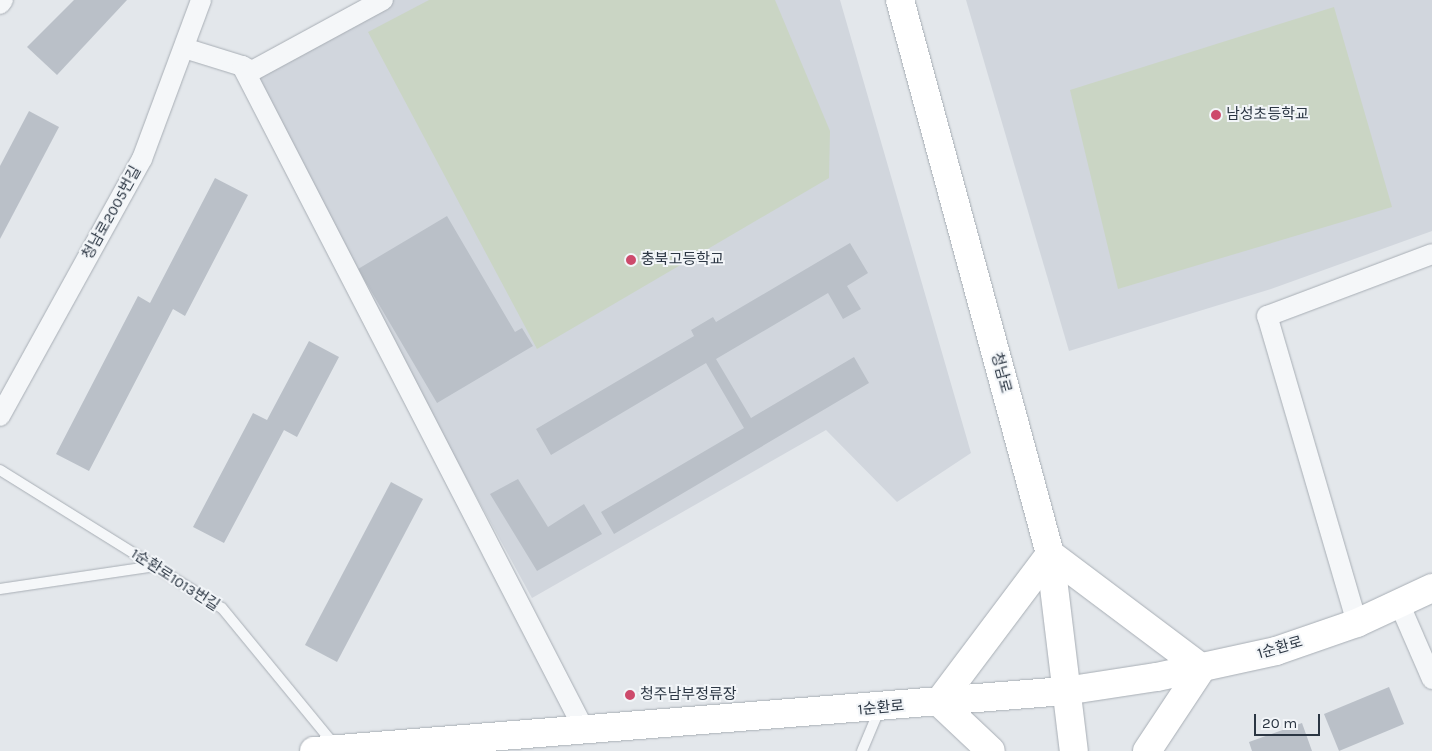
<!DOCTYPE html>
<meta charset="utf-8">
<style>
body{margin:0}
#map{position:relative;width:1432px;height:751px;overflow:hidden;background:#e3e7eb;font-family:Karla,"Noto Sans KR",sans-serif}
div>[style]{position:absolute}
.built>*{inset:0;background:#d1d6dd}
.green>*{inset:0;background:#cad5c4}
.building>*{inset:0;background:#bac0c8}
.roads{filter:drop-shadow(0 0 1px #a8aeb5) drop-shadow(0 0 1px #a8aeb5)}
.lane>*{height:10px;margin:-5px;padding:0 5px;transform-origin:5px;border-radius:5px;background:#f5f7f9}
.street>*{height:20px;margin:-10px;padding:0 10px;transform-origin:10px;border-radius:10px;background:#f5f7f9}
.secondary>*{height:28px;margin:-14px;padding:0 14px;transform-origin:14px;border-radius:14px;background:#fff}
.dots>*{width:14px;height:14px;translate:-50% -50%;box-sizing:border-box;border:2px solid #f2f5f8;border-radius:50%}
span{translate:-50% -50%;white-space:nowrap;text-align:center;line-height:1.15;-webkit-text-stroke:4px #f2f5f8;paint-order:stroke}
.poi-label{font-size:15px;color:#2b3643}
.left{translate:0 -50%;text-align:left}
.street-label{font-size:15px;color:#2b3643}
.scale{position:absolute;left:1254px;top:714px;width:66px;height:22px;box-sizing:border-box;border:2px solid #2b3643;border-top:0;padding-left:6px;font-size:15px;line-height:18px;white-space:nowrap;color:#2b3643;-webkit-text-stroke:4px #f2f5f8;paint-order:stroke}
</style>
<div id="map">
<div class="built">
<i style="clip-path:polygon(394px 0,840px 0,971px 453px,897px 502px,826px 430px,532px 598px,253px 89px,263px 69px)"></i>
<i style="clip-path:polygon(966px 0,1432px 0,1432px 231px,1271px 289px,1069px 351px)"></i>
</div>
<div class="green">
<i style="clip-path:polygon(429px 0,775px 0,830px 131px,829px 178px,537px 349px,368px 32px)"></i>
<i style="clip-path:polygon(1334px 7px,1392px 207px,1118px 289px,1070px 90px)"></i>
</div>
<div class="building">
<i style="clip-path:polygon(74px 0,127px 0,57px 75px,27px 47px)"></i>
<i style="clip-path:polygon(29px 111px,59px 127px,0 239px,0 166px)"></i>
<i style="clip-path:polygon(215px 178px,248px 195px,185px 316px,173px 309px,89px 471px,56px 454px,138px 296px,150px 303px)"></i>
<i style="clip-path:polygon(447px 216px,515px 332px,522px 328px,533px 346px,437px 403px,358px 269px)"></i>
<i style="clip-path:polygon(850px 243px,868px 273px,847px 286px,861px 309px,843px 319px,828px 293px,716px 359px,751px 418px,854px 357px,869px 383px,614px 534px,601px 512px,744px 428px,706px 363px,551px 455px,536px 429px,694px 336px,691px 330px,713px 317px,716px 322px)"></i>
<i style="clip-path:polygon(309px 341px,339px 357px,297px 437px,284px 430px,224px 543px,193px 527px,253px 413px,267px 420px)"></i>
<i style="clip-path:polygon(518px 479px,548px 527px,584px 504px,602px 534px,537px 571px,490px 494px)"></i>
<i style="clip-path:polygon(391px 482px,423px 499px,337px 662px,305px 645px)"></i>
<i style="clip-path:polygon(1389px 687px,1404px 724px,1339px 751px,1324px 714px)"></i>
<i style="clip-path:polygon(1302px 723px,1312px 751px,1252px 751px,1249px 742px)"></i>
</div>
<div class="roads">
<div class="lane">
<i style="left:0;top:470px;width:261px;rotate:31.9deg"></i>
<i style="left:222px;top:608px;width:180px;rotate:50.6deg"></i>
<i style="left:0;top:589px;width:157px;rotate:-8.4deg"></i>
<i style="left:862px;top:751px;width:47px;rotate:-67.3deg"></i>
</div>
<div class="street">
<i style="left:0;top:4px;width:5px;rotate:-53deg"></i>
<i style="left:184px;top:48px;width:61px;rotate:17.2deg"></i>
<i style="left:242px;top:66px;width:748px;rotate:62.72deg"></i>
<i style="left:242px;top:66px;width:11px;rotate:27deg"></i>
<i style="left:252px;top:71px;width:149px;rotate:-28.5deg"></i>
<i style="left:0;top:416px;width:294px;rotate:-61.1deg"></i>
<i style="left:142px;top:159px;width:170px;rotate:-69.6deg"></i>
<i style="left:1399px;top:603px;width:83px;rotate:66.5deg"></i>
<i style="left:1357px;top:623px;width:320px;rotate:-106.3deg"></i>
<i style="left:1267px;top:316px;width:176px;rotate:-20.6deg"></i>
</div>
<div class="secondary">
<i style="left:900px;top:0;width:574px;rotate:74.85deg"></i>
<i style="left:1050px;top:554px;width:198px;rotate:83.1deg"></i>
<i style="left:1050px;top:554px;width:190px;rotate:36.9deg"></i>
<i style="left:939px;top:702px;width:185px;rotate:-53.1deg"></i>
<i style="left:939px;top:702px;width:71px;rotate:43.3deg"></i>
<i style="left:314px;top:751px;width:753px;rotate:-4.57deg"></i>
<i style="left:1065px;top:691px;width:93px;rotate:-8.7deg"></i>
<i style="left:1157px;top:677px;width:122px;rotate:-12.3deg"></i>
<i style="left:1276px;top:651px;width:86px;rotate:-19.1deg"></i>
<i style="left:1357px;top:623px;width:83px;rotate:-25deg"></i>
<i style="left:1147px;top:751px;width:100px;rotate:-56.5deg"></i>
</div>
</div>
<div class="dots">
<i style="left:1216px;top:115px;background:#cd4a6b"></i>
<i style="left:631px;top:260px;background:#cd4a6b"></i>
<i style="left:630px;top:695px;background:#cd4a6b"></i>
</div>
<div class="poi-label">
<span class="left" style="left:1226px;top:115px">남성초등학교</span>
<span class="left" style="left:641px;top:260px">충북고등학교</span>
<span class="left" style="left:640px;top:695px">청주남부정류장</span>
</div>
<div class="street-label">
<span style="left:112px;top:213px;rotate:-61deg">청남로2005번길</span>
<span style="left:1001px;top:373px;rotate:75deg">청남로</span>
<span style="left:175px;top:580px;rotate:33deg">1순환로1013번길</span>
<span style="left:1280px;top:648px;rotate:-16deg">1순환로</span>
<span style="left:881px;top:708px;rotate:-5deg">1순환로</span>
</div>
<div class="scale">20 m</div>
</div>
